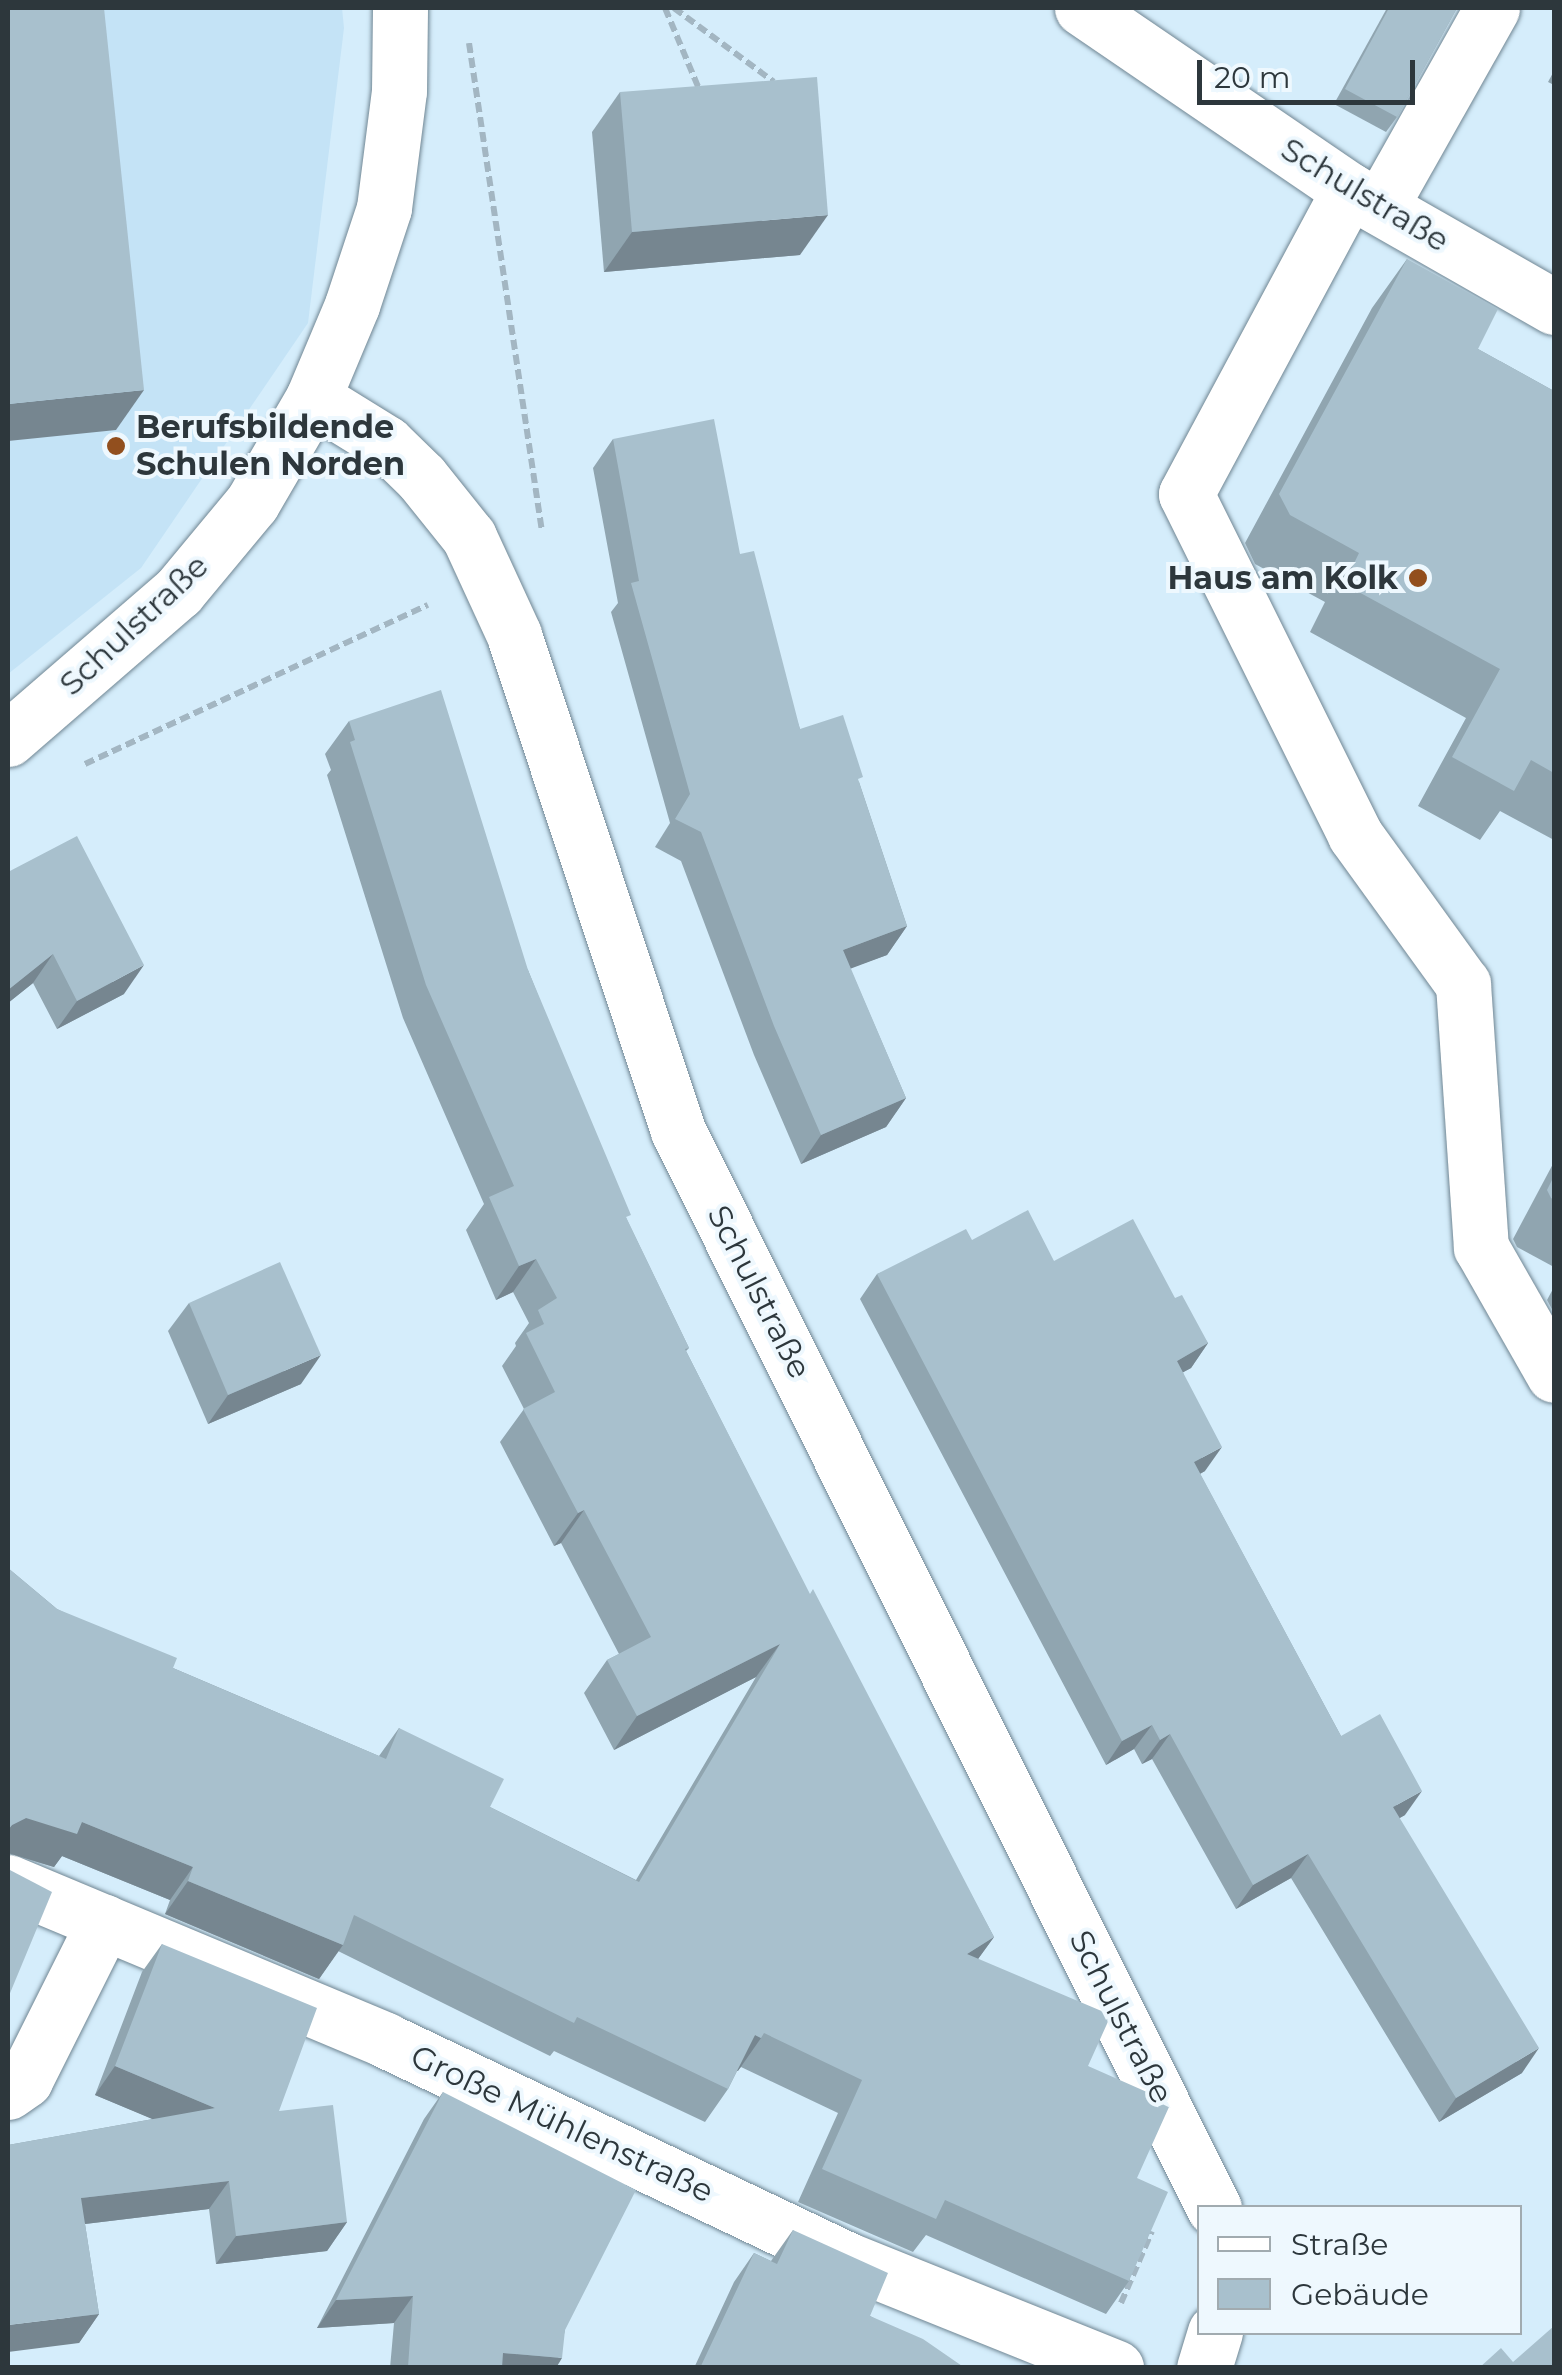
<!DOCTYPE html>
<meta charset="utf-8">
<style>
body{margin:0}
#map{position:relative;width:1562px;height:2375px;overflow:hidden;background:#d5edfb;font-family:Montserrat,sans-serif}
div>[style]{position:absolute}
.built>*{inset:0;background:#c4e3f6}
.path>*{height:6px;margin-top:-3px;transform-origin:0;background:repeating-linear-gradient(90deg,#a3b6c2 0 10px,transparent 0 15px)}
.roads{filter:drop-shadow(0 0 2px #708693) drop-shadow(0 0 2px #708693)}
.minor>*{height:55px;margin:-27.5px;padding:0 27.5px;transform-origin:27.5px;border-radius:27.5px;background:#fff}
.wall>*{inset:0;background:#90a5b0}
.shaded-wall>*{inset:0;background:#768690}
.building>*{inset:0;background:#a8c0cd}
.dots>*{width:28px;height:28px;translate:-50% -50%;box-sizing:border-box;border:5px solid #eef8fe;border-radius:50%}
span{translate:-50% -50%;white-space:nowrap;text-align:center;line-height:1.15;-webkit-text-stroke:8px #eef8fe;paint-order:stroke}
.street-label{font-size:32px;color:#2d373c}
.poi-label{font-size:32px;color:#2d373c;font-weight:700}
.left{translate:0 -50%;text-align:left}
.right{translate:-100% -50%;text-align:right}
.frame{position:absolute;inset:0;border:10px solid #2d373c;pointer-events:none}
.legend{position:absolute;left:1197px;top:2205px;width:325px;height:130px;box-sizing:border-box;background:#eef8fe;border:2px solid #a1abb0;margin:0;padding:12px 18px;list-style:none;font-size:30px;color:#2d373c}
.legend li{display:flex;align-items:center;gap:20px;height:50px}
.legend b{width:50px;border:2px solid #a1abb0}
.scale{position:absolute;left:1197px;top:60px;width:218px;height:45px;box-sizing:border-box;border:5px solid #2d373c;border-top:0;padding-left:12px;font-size:30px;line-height:35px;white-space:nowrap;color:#2d373c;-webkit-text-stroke:8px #eef8fe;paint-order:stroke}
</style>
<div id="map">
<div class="built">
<i style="clip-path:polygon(8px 8px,342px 8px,344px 28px,308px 323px,141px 568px,8px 674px)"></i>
</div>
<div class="path">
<i style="left:665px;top:8px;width:88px;rotate:67.2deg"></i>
<i style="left:674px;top:8px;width:124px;rotate:36.5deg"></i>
<i style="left:469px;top:43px;width:493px;rotate:81.5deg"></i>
<i style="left:85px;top:764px;width:378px;rotate:-24.9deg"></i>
<i style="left:1121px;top:2303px;width:78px;rotate:-66.7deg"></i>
</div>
<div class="roads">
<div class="minor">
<i style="left:1082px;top:8px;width:323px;rotate:34.3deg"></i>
<i style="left:1349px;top:190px;width:236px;rotate:29.7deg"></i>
<i style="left:1349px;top:190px;width:345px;rotate:118.2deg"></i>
<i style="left:1186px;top:494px;width:381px;rotate:63.6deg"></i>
<i style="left:1355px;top:835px;width:184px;rotate:54.1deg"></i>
<i style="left:1463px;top:984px;width:264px;rotate:86.1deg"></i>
<i style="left:1481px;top:1247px;width:147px;rotate:60.3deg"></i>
<i style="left:1380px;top:207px;width:228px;rotate:-60.6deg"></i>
<i style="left:313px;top:398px;width:86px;rotate:31.7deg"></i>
<i style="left:386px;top:443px;width:49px;rotate:44.2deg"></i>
<i style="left:421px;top:477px;width:77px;rotate:51.3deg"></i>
<i style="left:469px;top:537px;width:108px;rotate:65.3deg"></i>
<i style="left:514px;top:635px;width:522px;rotate:71.7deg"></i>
<i style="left:678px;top:1131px;width:1203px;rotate:63.54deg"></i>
<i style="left:8px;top:739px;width:225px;rotate:-40.9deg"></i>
<i style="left:178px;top:592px;width:116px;rotate:-50.3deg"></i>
<i style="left:252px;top:503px;width:121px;rotate:-59.8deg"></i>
<i style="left:313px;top:398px;width:101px;rotate:-67.2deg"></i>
<i style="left:352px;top:305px;width:102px;rotate:-71.7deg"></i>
<i style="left:384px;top:208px;width:118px;rotate:-82.7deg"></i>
<i style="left:399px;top:91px;width:83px;rotate:-89.3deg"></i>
<i style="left:8px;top:1882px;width:409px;rotate:22.7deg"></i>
<i style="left:385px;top:2040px;width:513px;rotate:25.42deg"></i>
<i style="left:848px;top:2260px;width:289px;rotate:21.9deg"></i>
<i style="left:8px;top:2092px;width:21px;rotate:-35deg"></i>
<i style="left:25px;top:2080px;width:177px;rotate:-63.4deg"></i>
<i style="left:1204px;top:2368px;width:38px;rotate:-73deg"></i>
</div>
</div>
<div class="wall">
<i style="clip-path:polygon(1387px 8px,1457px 8px,1397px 117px,1386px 132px,1334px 104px)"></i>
<i style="clip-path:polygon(1554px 71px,1554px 85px,1548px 82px)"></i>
<i style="clip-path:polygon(620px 92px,800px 255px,604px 272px,592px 132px)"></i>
<i style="clip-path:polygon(1407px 259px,1478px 349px,1554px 391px,1554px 840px,1500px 811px,1480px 840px,1418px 806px,1466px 718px,1310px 632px,1325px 602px,1255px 564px,1245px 543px,1372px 308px)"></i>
<i style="clip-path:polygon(613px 439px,740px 554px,800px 729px,859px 782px,907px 926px,887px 955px,850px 968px,906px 1098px,886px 1127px,801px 1164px,754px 1055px,681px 861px,655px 847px,670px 823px,611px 612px,618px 603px,593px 468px)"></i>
<i style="clip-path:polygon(349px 721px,528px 970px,627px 1220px,689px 1348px,686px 1351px,809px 1594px,994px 1937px,978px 1959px,1088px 2066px,1137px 2178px,1129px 2281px,1106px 2314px,926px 2235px,913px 2252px,798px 2202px,838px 2113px,741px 2067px,737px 2071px,728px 2089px,705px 2122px,554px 2051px,550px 2056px,338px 1951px,319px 1979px,165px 1914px,170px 1900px,62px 1856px,54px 1867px,8px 1853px,8px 1568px,57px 1609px,173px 1668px,379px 1756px,399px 1728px,490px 1807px,636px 1880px,756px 1677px,614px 1750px,584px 1693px,607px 1660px,619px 1654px,561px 1543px,554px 1546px,500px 1442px,524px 1409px,502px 1366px,516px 1346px,515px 1343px,529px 1323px,513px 1292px,496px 1300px,466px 1230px,484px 1204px,403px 1018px,327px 775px,331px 770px,325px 754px)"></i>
<i style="clip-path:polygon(8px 872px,124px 994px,57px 1029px,33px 983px,8px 1003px)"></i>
<i style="clip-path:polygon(1554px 1162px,1554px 1267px,1517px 1247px,1513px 1239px)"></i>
<i style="clip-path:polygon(972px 1240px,1054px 1261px,1175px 1298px,1208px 1343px,1191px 1368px,1183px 1372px,1205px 1471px,1200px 1474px,1341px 1736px,1405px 1815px,1399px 1818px,1522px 2073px,1439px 2122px,1291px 1878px,1236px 1909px,1152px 1759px,1142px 1764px,1134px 1749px,1106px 1765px,860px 1299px,877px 1274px)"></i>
<i style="clip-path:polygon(1554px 1287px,1554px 1313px,1547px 1300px)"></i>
<i style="clip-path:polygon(189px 1303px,301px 1384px,208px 1424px,168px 1331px)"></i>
<i style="clip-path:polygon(162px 1944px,279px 2111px,347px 2222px,327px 2251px,216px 2264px,209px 2209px,85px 2224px,99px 2314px,79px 2343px,8px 2145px,153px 2119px,95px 2095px,142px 1972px)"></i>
<i style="clip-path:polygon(443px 2092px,565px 2330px,556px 2368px,390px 2368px,394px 2323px,317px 2328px,424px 2119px)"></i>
<i style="clip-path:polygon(793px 2230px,870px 2316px,965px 2368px,694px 2368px,734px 2282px,754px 2253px,771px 2261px)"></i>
</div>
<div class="shaded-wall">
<i style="clip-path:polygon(828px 215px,800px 255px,604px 272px,632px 232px)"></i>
<i style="clip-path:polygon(144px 390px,116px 430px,8px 441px,8px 404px)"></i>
<i style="clip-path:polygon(907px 926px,887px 955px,823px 979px,843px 950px)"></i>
<i style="clip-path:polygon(53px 954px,33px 983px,8px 1003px,8px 990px)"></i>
<i style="clip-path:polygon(144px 965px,124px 994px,57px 1029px,77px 1001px)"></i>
<i style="clip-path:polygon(906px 1098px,886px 1127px,801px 1164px,821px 1135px)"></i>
<i style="clip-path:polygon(536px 1259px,513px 1292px,496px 1300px,519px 1266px)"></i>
<i style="clip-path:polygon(1208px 1343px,1191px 1368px,1160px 1385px,1177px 1361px)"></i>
<i style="clip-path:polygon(321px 1355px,301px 1384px,208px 1424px,228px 1395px)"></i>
<i style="clip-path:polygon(1222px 1447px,1205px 1471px,1177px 1486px,1194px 1462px)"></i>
<i style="clip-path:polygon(584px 1510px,561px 1543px,554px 1546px,578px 1513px)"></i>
<i style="clip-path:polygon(780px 1644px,756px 1677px,614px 1750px,637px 1716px)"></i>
<i style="clip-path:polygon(1152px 1725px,1134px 1749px,1106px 1765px,1122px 1741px)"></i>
<i style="clip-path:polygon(1170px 1734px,1152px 1759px,1142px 1764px,1160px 1740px)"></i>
<i style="clip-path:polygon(1422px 1791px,1405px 1815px,1376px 1832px,1393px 1807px)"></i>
<i style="clip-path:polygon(26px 1818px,82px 1822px,193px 1867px,170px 1900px,62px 1856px,54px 1867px,8px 1853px,8px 1830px,12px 1825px)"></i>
<i style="clip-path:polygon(1308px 1854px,1291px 1878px,1236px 1909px,1253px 1885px)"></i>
<i style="clip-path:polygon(188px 1881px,343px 1945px,319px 1979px,165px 1914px)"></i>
<i style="clip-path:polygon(994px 1937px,970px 1970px,967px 1954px)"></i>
<i style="clip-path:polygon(755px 2035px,761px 2038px,738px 2071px,731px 2069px)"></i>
<i style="clip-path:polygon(1539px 2048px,1522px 2073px,1439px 2122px,1456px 2098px)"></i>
<i style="clip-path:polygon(115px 2066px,215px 2108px,195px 2137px,95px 2095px)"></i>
<i style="clip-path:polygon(229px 2181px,209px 2209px,60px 2227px,81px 2198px)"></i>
<i style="clip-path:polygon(347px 2222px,327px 2251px,216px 2264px,236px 2236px)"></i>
<i style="clip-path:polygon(413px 2296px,394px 2323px,317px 2328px,336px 2300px)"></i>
<i style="clip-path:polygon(99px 2314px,79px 2343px,8px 2352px,8px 2325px)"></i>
<i style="clip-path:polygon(503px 2353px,562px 2358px,556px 2368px,493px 2368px)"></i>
</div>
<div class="building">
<i style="clip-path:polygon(8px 8px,104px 8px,144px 390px,8px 404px)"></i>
<i style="clip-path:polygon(1389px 8px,1457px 8px,1397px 117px,1345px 89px)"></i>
<i style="clip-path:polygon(817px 77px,828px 215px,632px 232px,620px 92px)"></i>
<i style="clip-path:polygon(1407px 259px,1498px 309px,1478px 349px,1554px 391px,1554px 773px,1531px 760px,1514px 791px,1452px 757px,1500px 669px,1344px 584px,1359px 553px,1290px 515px,1279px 494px)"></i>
<i style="clip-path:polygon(714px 419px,740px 554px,754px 551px,800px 729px,843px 715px,863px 777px,858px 779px,907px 926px,843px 950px,906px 1098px,821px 1135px,774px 1026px,701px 832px,675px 819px,690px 794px,631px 583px,639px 581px,613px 439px)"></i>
<i style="clip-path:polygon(441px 690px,528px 970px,631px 1215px,626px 1217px,689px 1348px,685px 1349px,810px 1594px,813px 1589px,994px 1937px,967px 1954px,1111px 2015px,1088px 2066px,1165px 2100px,1169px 2107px,1137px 2178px,1168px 2192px,1129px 2281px,945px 2200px,936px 2219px,822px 2169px,862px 2080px,764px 2033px,761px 2038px,755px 2035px,728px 2089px,577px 2017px,574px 2023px,354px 1915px,343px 1945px,188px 1881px,193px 1867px,82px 1822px,77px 1834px,26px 1818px,12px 1825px,8px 1830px,8px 1568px,57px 1609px,177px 1658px,173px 1668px,386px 1759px,399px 1728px,504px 1779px,490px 1807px,639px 1882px,780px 1644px,637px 1716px,607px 1660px,651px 1637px,584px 1510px,578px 1513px,523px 1409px,555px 1392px,526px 1333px,544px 1324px,538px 1310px,557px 1298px,536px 1259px,519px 1266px,489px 1197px,514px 1186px,426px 985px,350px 742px,355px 740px,349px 721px)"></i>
<i style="clip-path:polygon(77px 836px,144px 965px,77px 1001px,53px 954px,8px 990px,8px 872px)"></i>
<i style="clip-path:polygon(1554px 1176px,1554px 1200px,1551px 1198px,1547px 1190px)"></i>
<i style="clip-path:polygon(1028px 1210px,1054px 1261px,1133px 1219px,1175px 1298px,1182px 1295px,1208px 1343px,1177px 1361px,1222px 1447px,1194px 1462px,1341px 1736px,1380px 1714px,1422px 1791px,1393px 1807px,1539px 2048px,1456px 2098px,1308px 1854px,1253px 1885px,1170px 1734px,1160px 1740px,1152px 1725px,1122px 1741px,877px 1274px,966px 1229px,972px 1240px)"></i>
<i style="clip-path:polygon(280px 1262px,321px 1355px,228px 1395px,189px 1303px)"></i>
<i style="clip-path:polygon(8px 1869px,52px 1892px,8px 1998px)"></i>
<i style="clip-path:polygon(162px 1944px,317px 2008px,279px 2111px,333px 2105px,347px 2222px,236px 2236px,229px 2181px,81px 2198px,99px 2314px,8px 2325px,8px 2145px,215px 2108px,115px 2066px)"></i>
<i style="clip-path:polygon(443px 2092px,636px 2190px,565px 2330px,562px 2358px,503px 2353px,502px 2368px,408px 2367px,413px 2296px,336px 2300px)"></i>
<i style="clip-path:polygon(793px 2230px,888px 2273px,870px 2316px,923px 2339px,965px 2368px,700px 2368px,754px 2253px,777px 2264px)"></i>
<i style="clip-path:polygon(1554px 2326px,1554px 2368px,1479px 2368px,1501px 2348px,1513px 2362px)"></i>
</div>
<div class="dots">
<i style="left:116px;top:446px;background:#924f1e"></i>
<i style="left:1418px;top:578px;background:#924f1e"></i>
</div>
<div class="street-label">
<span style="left:1365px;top:195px;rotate:31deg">Schulstraße</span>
<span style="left:134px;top:625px;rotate:-43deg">Schulstraße</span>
<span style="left:759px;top:1292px;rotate:63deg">Schulstraße</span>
<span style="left:1121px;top:2017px;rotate:63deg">Schulstraße</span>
<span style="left:562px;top:2124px;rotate:25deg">Große Mühlenstraße</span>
</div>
<div class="poi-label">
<span class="left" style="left:136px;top:446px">Berufsbildende<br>Schulen Norden</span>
<span class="right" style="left:1398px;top:578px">Haus am Kolk</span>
</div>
<div class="frame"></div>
<ul class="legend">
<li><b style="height:12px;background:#fff"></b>Straße</li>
<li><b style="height:28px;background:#a8c0cd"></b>Gebäude</li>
</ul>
<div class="scale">20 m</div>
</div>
